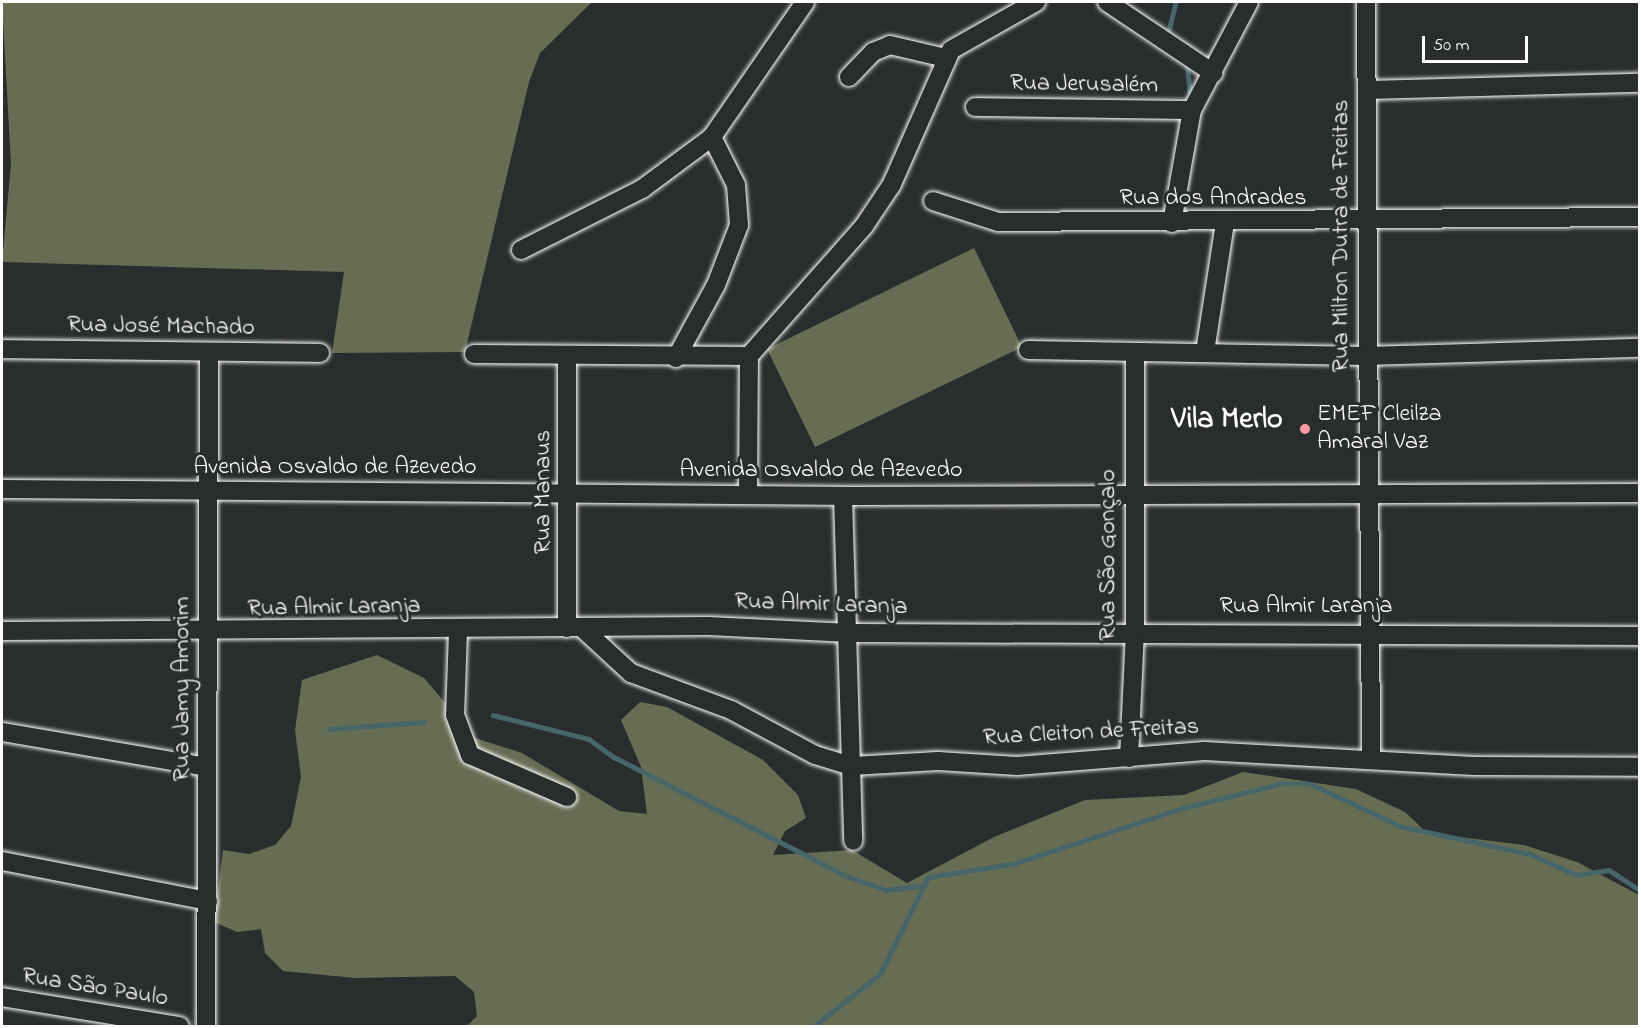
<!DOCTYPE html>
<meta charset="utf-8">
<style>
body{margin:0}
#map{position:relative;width:1641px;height:1028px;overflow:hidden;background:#2a2d2e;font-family:"Indie Flower",sans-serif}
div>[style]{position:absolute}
.green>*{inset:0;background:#666d53}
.stream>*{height:4.5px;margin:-2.25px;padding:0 2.25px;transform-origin:2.25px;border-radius:2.25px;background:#476669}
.roads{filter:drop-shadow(0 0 2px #fff) drop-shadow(0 0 2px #fff)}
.minor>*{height:18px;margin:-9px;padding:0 9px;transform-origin:9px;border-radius:9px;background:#2a2d2e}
.dots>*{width:16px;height:16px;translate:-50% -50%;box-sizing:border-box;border:3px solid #2a2d2e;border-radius:50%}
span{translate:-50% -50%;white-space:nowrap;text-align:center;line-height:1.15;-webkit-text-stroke:6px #2a2d2e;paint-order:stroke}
.street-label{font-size:24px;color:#fff}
.poi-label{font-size:24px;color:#fff}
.left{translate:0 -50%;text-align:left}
.district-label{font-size:30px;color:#fff;font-weight:700}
.frame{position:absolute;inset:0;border:3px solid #fff;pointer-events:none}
.scale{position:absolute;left:1422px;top:36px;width:106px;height:27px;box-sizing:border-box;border:3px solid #fff;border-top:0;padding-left:8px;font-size:18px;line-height:21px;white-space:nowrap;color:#fff;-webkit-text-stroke:4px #2a2d2e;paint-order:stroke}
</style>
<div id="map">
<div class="green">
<i style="clip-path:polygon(2px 2px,592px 2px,540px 53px,529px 82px,465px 352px,332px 353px,344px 272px,2px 262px,11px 164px)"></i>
<i style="clip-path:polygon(974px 248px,1022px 347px,815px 447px,767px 349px)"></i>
<i style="clip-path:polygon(377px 655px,424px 678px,475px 738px,522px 753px,619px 811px,647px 814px,641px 767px,621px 720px,640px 702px,667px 707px,763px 760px,798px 795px,806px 818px,785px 831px,773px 855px,852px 850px,907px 883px,994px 837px,1085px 800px,1184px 795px,1243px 772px,1356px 789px,1405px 812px,1427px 833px,1524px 845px,1577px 862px,1639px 895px,1639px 1026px,467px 1026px,477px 1016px,474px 992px,455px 976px,355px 978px,283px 971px,265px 953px,261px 929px,237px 932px,214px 922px,223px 850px,249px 854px,275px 845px,291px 826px,301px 777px,295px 730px,302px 680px)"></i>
</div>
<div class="stream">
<i style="left:1167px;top:37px;width:36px;rotate:-76deg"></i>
<i style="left:1187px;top:62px;width:36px;rotate:84deg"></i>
<i style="left:493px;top:715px;width:99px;rotate:14deg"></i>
<i style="left:589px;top:739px;width:31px;rotate:36deg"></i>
<i style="left:614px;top:757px;width:264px;rotate:27.1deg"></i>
<i style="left:849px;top:877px;width:40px;rotate:18.9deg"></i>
<i style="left:887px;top:890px;width:33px;rotate:-7deg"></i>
<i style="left:329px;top:729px;width:95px;rotate:-4.2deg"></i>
<i style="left:814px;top:1026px;width:84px;rotate:-38.2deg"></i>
<i style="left:880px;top:974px;width:108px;rotate:-63.7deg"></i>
<i style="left:928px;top:877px;width:85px;rotate:-8.8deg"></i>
<i style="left:1012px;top:864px;width:180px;rotate:-18.1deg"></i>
<i style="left:1183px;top:808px;width:99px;rotate:-14deg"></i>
<i style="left:1279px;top:784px;width:32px"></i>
<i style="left:1311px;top:784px;width:98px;rotate:25.3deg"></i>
<i style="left:1400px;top:826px;width:133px;rotate:12.2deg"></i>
<i style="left:1530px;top:854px;width:51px;rotate:24.1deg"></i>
<i style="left:1577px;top:875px;width:32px;rotate:-9deg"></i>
<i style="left:1609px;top:870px;width:37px;rotate:33deg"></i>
</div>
<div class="roads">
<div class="minor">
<i style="left:1107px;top:2px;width:128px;rotate:33.8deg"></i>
<i style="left:1366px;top:2px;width:756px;rotate:89.62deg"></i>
<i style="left:849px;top:77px;width:35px;rotate:-46deg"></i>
<i style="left:873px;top:52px;width:18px;rotate:-22deg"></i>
<i style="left:890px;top:45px;width:57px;rotate:13.3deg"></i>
<i style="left:1367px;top:90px;width:273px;rotate:-1.5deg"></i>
<i style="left:975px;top:107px;width:217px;rotate:0.8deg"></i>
<i style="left:933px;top:201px;width:68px;rotate:17.9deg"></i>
<i style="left:998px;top:222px;width:642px;rotate:-0.45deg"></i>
<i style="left:1172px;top:223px;width:115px;rotate:-80deg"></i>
<i style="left:1192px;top:110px;width:122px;rotate:-62.2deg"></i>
<i style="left:521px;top:250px;width:136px;rotate:-26.8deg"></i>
<i style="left:642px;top:189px;width:87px;rotate:-36.6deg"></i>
<i style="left:712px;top:137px;width:164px;rotate:-55.4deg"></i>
<i style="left:2px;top:349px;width:318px;rotate:0.7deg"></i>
<i style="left:1028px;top:350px;width:337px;rotate:1deg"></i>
<i style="left:1365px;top:356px;width:275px;rotate:-1.7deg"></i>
<i style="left:1205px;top:352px;width:131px;rotate:-81.2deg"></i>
<i style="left:474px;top:354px;width:275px;rotate:0.4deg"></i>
<i style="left:676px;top:358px;width:83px;rotate:-61.3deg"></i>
<i style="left:716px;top:285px;width:64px;rotate:-69deg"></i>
<i style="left:739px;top:225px;width:40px;rotate:-94.3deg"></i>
<i style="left:736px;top:185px;width:54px;rotate:-116.6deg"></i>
<i style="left:2px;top:489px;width:850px;rotate:0.47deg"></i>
<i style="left:852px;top:496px;width:788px;rotate:-0.22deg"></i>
<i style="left:748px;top:495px;width:139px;rotate:-89.6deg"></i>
<i style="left:749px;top:356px;width:174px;rotate:-48.5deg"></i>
<i style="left:864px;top:226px;width:50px;rotate:-56.3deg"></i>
<i style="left:892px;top:184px;width:146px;rotate:-66.2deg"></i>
<i style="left:951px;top:50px;width:98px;rotate:-29.5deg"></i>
<i style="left:843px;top:496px;width:345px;rotate:88.3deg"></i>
<i style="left:567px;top:628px;width:271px;rotate:-90deg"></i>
<i style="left:582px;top:628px;width:67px;rotate:42.6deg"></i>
<i style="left:631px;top:673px;width:107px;rotate:20.3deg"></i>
<i style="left:731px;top:710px;width:95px;rotate:28.2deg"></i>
<i style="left:815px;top:755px;width:39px;rotate:17deg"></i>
<i style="left:852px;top:766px;width:86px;rotate:-3.3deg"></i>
<i style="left:938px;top:761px;width:79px;rotate:3.6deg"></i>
<i style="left:1017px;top:766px;width:188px;rotate:-4.6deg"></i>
<i style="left:1204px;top:751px;width:270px;rotate:3.2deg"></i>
<i style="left:1474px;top:766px;width:166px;rotate:0.3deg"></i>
<i style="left:2px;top:631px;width:706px;rotate:-0.41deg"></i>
<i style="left:708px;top:626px;width:142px;rotate:2.8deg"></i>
<i style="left:850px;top:633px;width:790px;rotate:0.22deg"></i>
<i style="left:458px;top:631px;width:84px;rotate:92deg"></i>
<i style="left:455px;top:715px;width:43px;rotate:69.4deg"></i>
<i style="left:470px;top:755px;width:106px;rotate:23.4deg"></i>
<i style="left:2px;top:732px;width:207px;rotate:9.7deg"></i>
<i style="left:1129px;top:758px;width:127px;rotate:-87.3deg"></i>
<i style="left:1135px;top:631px;width:279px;rotate:-90deg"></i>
<i style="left:2px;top:861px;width:210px;rotate:11deg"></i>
<i style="left:2px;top:997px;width:180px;rotate:9.3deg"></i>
<i style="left:206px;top:1026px;width:674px;rotate:-89.74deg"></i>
</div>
</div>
<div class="dots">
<i style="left:1305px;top:429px;background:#ff9aa2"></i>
</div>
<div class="street-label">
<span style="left:1084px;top:85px;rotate:1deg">Rua Jerusalém</span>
<span style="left:1213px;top:199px">Rua dos Andrades</span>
<span style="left:1342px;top:236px;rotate:-90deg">Rua Milton Dutra de Freitas</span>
<span style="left:161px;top:327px;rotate:1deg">Rua José Machado</span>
<span style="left:335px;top:468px">Avenida Osvaldo de Azevedo</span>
<span style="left:821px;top:471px">Avenida Osvaldo de Azevedo</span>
<span style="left:544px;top:492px;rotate:-90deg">Rua Manaus</span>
<span style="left:1109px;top:555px;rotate:-90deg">Rua São Gonçalo</span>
<span style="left:821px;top:605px;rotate:2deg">Rua Almir Laranja</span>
<span style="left:1306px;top:607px">Rua Almir Laranja</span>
<span style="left:334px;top:608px;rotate:-1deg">Rua Almir Laranja</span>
<span style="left:183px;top:689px;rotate:-90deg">Rua Jamy Amorim</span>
<span style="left:1091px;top:733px;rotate:-3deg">Rua Cleiton de Freitas</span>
<span style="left:95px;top:988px;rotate:9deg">Rua São Paulo</span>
</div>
<div class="poi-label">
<span class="left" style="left:1317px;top:429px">EMEF Cleilza<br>Amaral Vaz</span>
</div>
<div class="district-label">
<span style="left:1227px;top:420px">Vila Merlo</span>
</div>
<div class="frame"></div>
<div class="scale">50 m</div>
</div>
